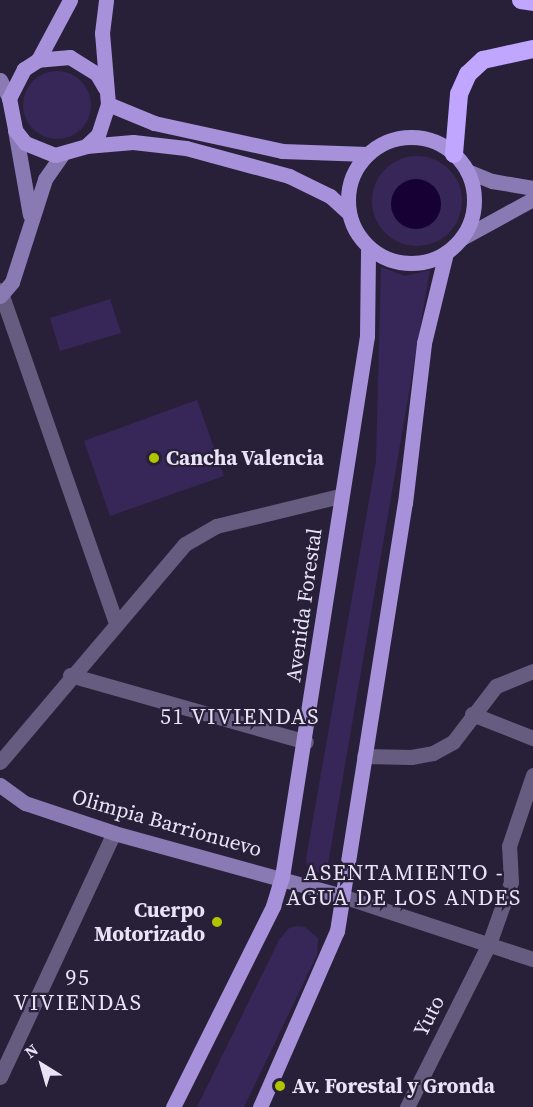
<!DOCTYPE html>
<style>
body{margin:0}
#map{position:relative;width:533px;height:1107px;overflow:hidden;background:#282039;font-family:"Source Serif 4",serif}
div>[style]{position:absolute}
.green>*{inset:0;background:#372658}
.round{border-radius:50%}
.water>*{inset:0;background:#160034}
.street>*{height:15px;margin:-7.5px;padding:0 7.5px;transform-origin:7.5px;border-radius:7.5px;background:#665c80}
.secondary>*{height:15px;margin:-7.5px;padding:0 7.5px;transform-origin:7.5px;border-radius:7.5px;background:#8a7ab3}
.primary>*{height:15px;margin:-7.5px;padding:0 7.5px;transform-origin:7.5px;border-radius:7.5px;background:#a791db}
.primary>.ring{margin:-7.5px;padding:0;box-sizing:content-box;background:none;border:15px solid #a791db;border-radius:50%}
.highway>*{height:18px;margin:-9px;padding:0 9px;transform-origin:9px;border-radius:9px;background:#c0a6ff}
.dots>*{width:16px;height:16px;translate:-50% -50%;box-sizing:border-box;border:3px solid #282039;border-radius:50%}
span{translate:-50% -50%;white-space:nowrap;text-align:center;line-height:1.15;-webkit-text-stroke:4.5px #282039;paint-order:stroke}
.poi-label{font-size:21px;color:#e8e4f5;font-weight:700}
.left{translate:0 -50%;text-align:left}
.right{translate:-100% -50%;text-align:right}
.street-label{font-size:21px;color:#e8e4f5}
.neighbourhood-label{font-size:22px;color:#e8e4f5;letter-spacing:1.5px}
.north{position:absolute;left:12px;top:1035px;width:60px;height:60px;-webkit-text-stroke:4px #282039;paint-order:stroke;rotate:323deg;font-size:16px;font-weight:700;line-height:24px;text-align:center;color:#e8e4f5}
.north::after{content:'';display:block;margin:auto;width:21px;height:27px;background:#e8e4f5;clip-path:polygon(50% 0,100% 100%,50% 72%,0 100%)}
</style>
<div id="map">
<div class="green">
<i class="round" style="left:23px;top:71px;width:68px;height:68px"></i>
<i class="round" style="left:372px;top:156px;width:90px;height:90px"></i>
<i style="clip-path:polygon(381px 267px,405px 276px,430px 270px,328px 864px,323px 872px,314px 873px,307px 867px,306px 859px,376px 461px)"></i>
<i style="clip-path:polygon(110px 299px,121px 333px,60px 351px,50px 318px)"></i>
<i style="clip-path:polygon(197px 400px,224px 476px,110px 516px,84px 441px)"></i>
<i style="clip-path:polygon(297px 926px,305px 927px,318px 938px,317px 955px,244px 1107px,197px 1107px,279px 940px,289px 928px)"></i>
</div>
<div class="water">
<i class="round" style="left:391px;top:179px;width:50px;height:50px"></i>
</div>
<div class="street">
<i style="left:0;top:290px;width:354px;rotate:70.8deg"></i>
<i style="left:70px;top:675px;width:245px;rotate:15.8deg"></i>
<i style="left:472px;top:714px;width:66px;rotate:21.5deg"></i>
<i style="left:364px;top:756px;width:47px;rotate:1.2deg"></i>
<i style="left:411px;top:757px;width:22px;rotate:-10deg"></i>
<i style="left:433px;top:753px;width:23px;rotate:-29deg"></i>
<i style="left:453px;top:742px;width:71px;rotate:-52.5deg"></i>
<i style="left:496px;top:686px;width:40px;rotate:-22deg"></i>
<i style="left:0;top:762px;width:286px;rotate:-49.7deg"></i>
<i style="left:185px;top:544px;width:36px;rotate:-30deg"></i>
<i style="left:216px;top:526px;width:128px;rotate:-13.6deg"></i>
<i style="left:342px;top:896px;width:201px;rotate:18.3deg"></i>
<i style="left:0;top:1077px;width:269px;rotate:-65deg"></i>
<i style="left:407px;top:1107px;width:182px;rotate:-63.3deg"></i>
<i style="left:489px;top:944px;width:66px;rotate:-70.5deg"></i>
<i style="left:511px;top:882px;width:36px;rotate:-93deg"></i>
<i style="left:509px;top:846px;width:75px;rotate:-71.3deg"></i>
</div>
<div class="secondary">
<i style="left:0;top:80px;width:20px;rotate:63deg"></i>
<i style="left:15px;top:130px;width:86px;rotate:80deg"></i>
<i style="left:467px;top:171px;width:27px;rotate:22deg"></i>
<i style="left:492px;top:181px;width:42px;rotate:9.7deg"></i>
<i style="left:462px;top:238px;width:81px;rotate:-28.8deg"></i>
<i style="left:0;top:296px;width:18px;rotate:-49deg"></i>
<i style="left:12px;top:282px;width:108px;rotate:-72.2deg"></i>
<i style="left:45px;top:179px;width:29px;rotate:-55deg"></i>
<i style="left:0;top:785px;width:31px;rotate:36deg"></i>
<i style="left:25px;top:803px;width:94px;rotate:18.6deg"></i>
<i style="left:114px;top:833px;width:237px;rotate:15.4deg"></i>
</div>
<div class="primary">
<i style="left:38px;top:60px;width:68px;rotate:-61.9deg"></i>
<i style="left:105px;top:88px;width:16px;rotate:-120deg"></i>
<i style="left:97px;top:74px;width:32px;rotate:-148deg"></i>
<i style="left:70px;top:57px;width:32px;rotate:175deg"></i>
<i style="left:38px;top:60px;width:17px;rotate:147deg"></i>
<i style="left:24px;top:69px;width:33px;rotate:117deg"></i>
<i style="left:9px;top:98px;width:33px;rotate:79deg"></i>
<i style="left:15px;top:130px;width:16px;rotate:52deg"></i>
<i style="left:25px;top:143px;width:32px;rotate:22deg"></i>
<i style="left:55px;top:155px;width:32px;rotate:-16deg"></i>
<i style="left:86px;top:146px;width:16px;rotate:-43deg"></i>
<i style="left:98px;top:135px;width:33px;rotate:-72deg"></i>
<i style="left:108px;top:104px;width:71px;rotate:-94.8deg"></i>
<i style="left:102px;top:33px;width:33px;rotate:-83deg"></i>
<i style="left:108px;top:104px;width:50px;rotate:22.4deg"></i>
<i style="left:154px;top:123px;width:131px;rotate:12.3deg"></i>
<i style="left:282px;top:151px;width:85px;rotate:2deg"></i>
<i class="ring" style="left:348px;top:137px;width:111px;height:111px"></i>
<i style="left:86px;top:146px;width:47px;rotate:-4.9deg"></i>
<i style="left:133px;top:142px;width:53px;rotate:6.5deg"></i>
<i style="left:186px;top:148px;width:107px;rotate:15.2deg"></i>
<i style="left:289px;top:176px;width:46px;rotate:26deg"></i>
<i style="left:330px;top:196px;width:24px;rotate:42deg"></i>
<i style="left:173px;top:1107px;width:225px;rotate:-63.5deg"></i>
<i style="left:273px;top:906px;width:30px;rotate:-73deg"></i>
<i style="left:282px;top:877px;width:548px;rotate:-81.07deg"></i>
<i style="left:367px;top:336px;width:88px;rotate:-89.3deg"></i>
<i style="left:260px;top:1107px;width:192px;rotate:-66.4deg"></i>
<i style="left:337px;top:931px;width:433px;rotate:-81deg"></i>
<i style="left:405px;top:503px;width:161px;rotate:-83.2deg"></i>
<i style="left:424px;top:343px;width:93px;rotate:-76.3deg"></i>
</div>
<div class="highway">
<i style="left:521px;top:0;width:12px;rotate:9deg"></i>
<i style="left:454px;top:154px;width:60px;rotate:-85.2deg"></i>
<i style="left:459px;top:94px;width:22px;rotate:-66deg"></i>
<i style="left:468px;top:74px;width:21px;rotate:-43deg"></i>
<i style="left:483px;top:60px;width:51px;rotate:-12.4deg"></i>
</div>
<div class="dots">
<i style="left:154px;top:458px;background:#b0c500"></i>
<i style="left:217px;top:922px;background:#b0c500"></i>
<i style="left:280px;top:1086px;background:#b0c500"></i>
</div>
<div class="poi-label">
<span class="left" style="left:166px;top:458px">Cancha Valencia</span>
<span class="right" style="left:205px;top:922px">Cuerpo<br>Motorizado</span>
<span class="left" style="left:292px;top:1086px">Av. Forestal y Gronda</span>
</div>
<div class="street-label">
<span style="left:304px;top:605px;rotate:-82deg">Avenida Forestal</span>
<span style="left:167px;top:823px;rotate:16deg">Olimpia Barrionuevo</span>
<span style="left:429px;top:1016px;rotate:-63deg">Yuto</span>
</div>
<div class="neighbourhood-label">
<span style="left:240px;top:717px">51 VIVIENDAS</span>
<span style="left:404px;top:885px">ASENTAMIENTO -<br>AGUA DE LOS ANDES</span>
<span style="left:78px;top:990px">95<br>VIVIENDAS</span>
</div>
<div class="north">N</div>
</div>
